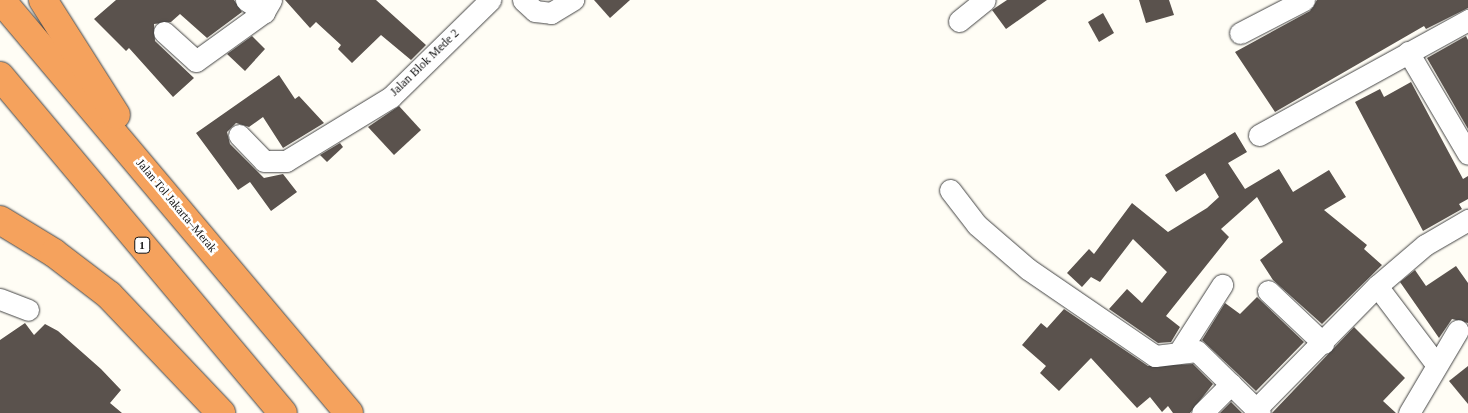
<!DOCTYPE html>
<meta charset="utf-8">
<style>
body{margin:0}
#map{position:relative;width:1468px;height:413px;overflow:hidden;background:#fffdf5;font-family:"Times New Roman",serif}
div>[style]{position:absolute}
.building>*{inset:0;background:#5a524d}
.roads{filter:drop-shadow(0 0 1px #444) drop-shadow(0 0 1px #444)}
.minor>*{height:21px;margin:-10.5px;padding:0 10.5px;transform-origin:10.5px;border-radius:10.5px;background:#fff}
.motorway>*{height:28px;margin:-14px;padding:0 14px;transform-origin:14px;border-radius:14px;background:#f5a25d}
span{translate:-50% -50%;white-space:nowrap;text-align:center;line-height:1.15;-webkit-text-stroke:5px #fff;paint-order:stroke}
.shield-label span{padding:1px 4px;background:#fff;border:1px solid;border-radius:4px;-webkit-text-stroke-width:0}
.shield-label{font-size:11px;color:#111;font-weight:700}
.street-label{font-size:12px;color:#111}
</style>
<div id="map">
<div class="building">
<i style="clip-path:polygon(116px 0,234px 0,242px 12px,207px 38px,180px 14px,171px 22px,154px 24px,155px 41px,194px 78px,173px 97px,129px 48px,126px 51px,94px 19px)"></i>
<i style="clip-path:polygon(285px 0,376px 0,426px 45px,411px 60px,381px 35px,352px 63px,338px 49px,341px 45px,316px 22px,310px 28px)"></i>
<i style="clip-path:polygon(594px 0,630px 0,610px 18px)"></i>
<i style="clip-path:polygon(1007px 0,1047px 0,1006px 29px,992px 10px)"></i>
<i style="clip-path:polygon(1139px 0,1169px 0,1174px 15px,1146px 23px)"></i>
<i style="clip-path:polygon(1317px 0,1468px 0,1468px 8px,1426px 29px,1424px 26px,1275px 112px,1235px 52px,1310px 11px)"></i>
<i style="clip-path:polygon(1103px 13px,1114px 33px,1099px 42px,1088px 22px)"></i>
<i style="clip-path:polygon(252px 36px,265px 49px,245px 71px,227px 54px)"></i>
<i style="clip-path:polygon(1466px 36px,1468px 40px,1468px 129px,1427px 58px)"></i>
<i style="clip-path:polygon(279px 75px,295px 99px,299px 96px,324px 123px,283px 148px,263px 117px,249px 127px,236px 123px,227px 132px,230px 144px,264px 178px,283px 174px,297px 192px,271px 211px,250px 182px,238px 190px,196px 133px)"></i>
<i style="clip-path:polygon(1411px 82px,1463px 179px,1468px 176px,1468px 199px,1459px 204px,1462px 209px,1423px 231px,1355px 102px,1380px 89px,1384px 97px)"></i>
<i style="clip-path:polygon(399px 106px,421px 130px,394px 155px,368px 127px)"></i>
<i style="clip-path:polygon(1235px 132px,1247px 152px,1228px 163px,1245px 189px,1279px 169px,1293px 192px,1329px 170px,1346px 197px,1324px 210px,1367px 245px,1364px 249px,1382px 265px,1322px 324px,1273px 280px,1260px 260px,1283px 242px,1257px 197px,1221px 229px,1229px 237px,1166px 316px,1180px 327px,1171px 342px,1158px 343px,1109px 309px,1127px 289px,1142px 303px,1167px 272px,1133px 239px,1100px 282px,1091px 277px,1082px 287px,1067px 273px,1089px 249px,1094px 254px,1132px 203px,1168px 232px,1207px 208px,1219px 197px,1205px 173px,1176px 192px,1165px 175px)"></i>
<i style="clip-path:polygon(340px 143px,343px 147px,327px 162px,320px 155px)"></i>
<i style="clip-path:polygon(1456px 266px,1468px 283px,1468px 323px,1452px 319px,1439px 338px,1400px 282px,1415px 270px,1426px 286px)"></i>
<i style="clip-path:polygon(1257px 297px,1304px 342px,1256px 391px,1202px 340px,1225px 303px,1240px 314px)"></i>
<i style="clip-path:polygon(1064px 309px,1148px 366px,1193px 364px,1213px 384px,1190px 413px,1173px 413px,1168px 406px,1162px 412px,1150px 397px,1137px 408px,1091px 358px,1059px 391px,1040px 373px,1046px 366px,1022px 345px,1041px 323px,1047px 328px)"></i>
<i style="clip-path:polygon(25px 323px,34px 335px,45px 324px,58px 331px,101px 369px,121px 390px,110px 403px,122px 413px,0 413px,0 340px)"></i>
<i style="clip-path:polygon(1354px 327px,1405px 378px,1383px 401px,1396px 413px,1272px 413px)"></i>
<i style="clip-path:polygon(1468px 366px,1468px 404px,1449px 381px)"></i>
<i style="clip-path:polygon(1231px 402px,1242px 413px,1220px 413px)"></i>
</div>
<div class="roads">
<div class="minor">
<i style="left:246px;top:0;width:22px;rotate:34deg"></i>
<i style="left:523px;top:0;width:16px;rotate:43deg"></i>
<i style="left:535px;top:11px;width:16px;rotate:7deg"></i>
<i style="left:551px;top:13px;width:26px;rotate:-31deg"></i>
<i style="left:959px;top:21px;width:33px;rotate:-39deg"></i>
<i style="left:164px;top:32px;width:43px;rotate:42.2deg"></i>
<i style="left:196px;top:61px;width:84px;rotate:-35.8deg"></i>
<i style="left:264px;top:12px;width:14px;rotate:-60deg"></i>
<i style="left:1240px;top:33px;width:72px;rotate:-27.3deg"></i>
<i style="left:1408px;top:52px;width:118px;rotate:59.5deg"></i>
<i style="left:239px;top:135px;width:36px;rotate:46deg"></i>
<i style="left:264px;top:161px;width:22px"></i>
<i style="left:286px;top:161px;width:123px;rotate:-31.4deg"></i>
<i style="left:391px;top:97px;width:139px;rotate:-44.4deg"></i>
<i style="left:1259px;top:135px;width:239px;rotate:-28.8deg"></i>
<i style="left:950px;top:190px;width:44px;rotate:52.4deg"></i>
<i style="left:977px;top:225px;width:67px;rotate:40.8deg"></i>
<i style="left:1028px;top:269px;width:154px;rotate:34.4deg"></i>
<i style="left:1155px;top:356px;width:42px;rotate:-6.8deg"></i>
<i style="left:1197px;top:351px;width:88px;rotate:44.5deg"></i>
<i style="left:1377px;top:286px;width:98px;rotate:52.9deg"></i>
<i style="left:1268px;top:291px;width:76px;rotate:43.4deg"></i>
<i style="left:0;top:299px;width:30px;rotate:21deg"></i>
<i style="left:1179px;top:352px;width:80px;rotate:-57.3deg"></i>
<i style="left:1256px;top:409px;width:173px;rotate:-45.5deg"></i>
<i style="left:1377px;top:286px;width:63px;rotate:-40.5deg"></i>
<i style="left:1425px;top:245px;width:50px;rotate:-30.2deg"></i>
<i style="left:1202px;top:413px;width:41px;rotate:-45deg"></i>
<i style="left:1409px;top:413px;width:96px;rotate:-59.4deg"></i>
</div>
<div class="motorway">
<i style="left:1px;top:0;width:540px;rotate:49.88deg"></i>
<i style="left:43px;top:0;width:136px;rotate:57.6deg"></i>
<i style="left:0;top:76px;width:440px;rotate:50deg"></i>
<i style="left:0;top:220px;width:63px;rotate:31.4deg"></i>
<i style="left:54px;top:253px;width:69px;rotate:37.4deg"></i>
<i style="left:109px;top:295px;width:163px;rotate:46.5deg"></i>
</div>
</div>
<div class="shield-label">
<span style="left:142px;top:245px">1</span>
</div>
<div class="street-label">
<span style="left:425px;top:63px;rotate:-44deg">Jalan Blok Mede 2</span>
<span style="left:176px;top:206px;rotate:50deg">Jalan Tol Jakarta–Merak</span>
</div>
</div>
